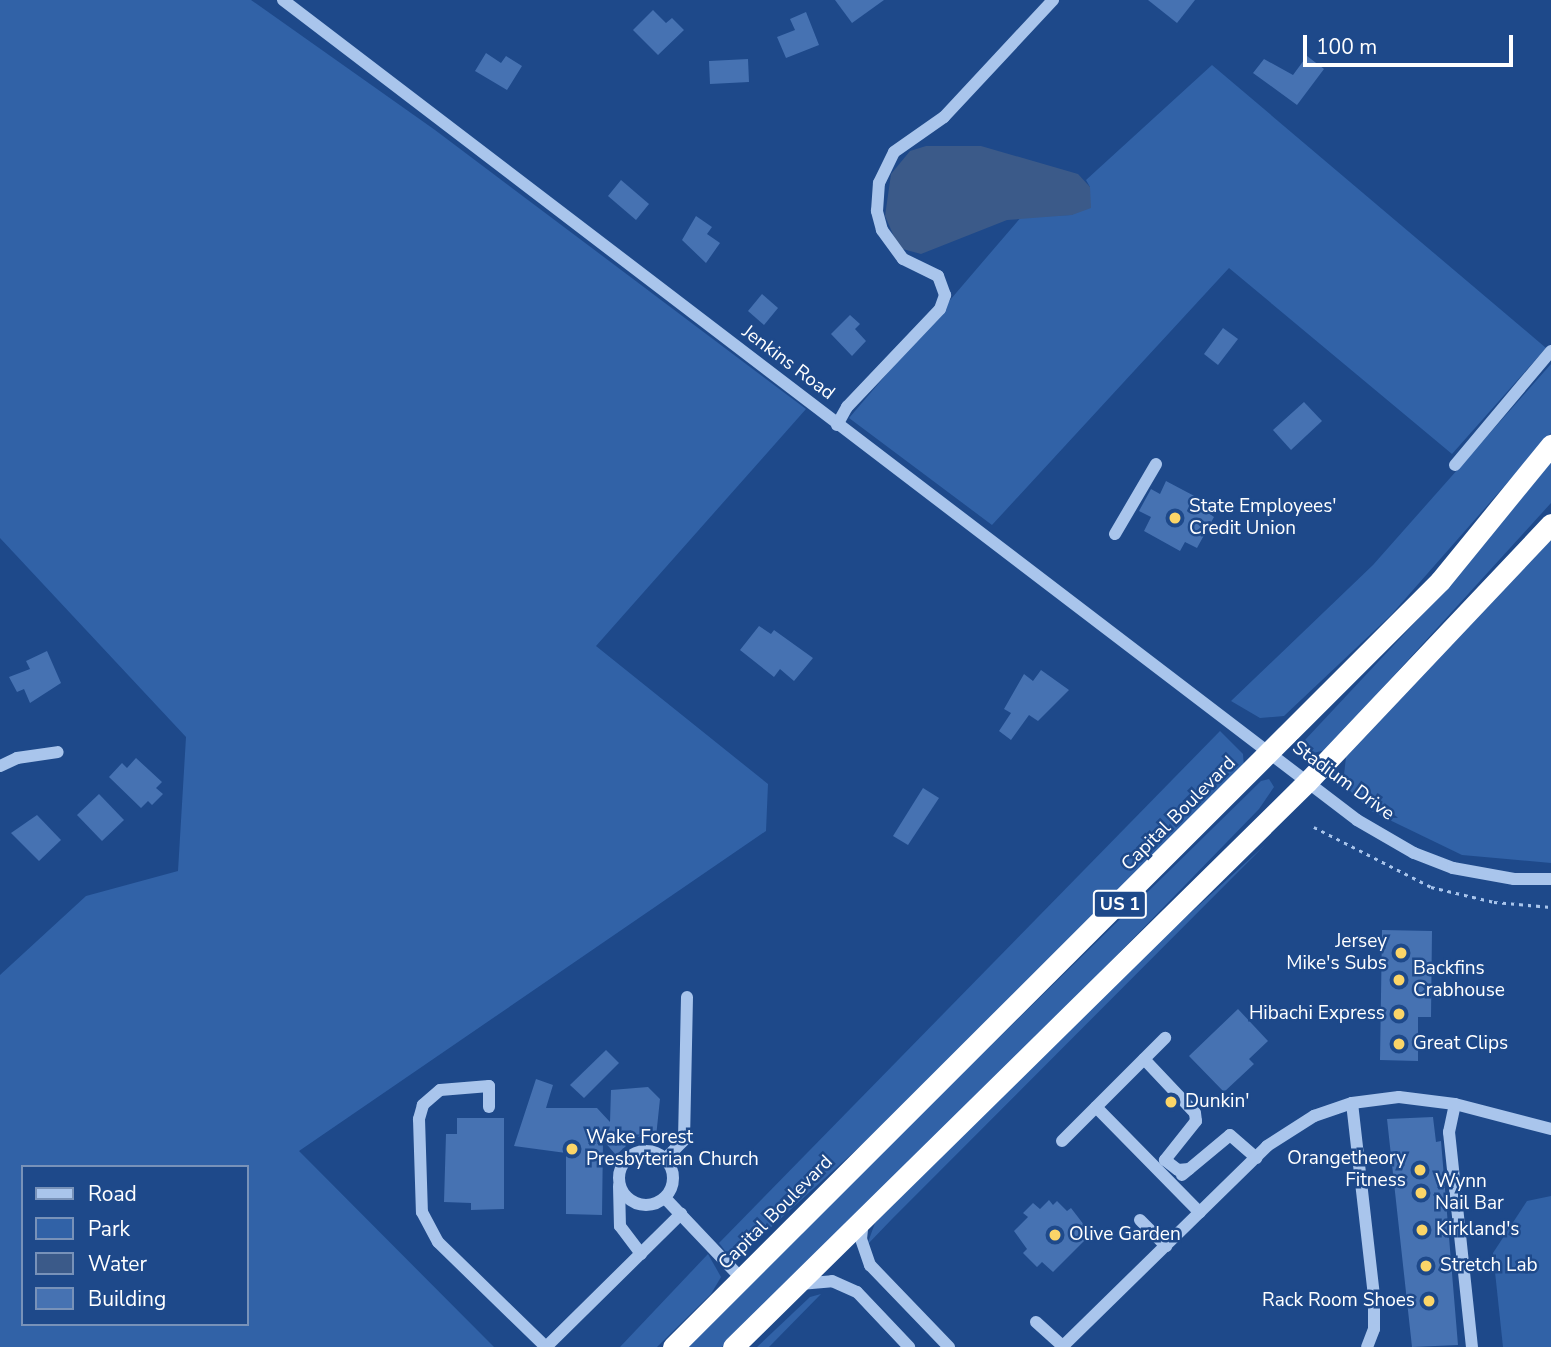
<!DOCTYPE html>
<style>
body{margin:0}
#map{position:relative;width:1551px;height:1347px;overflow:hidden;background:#1e498a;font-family:"Nunito Sans",sans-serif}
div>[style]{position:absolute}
.green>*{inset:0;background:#3162a7}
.water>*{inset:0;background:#3b5a89}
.building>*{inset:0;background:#4672b2}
.path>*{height:2.5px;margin-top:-1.25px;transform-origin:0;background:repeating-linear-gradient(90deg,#a9c5ec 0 3.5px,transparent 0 8.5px)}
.minor>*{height:12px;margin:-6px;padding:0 6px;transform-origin:6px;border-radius:6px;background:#a9c5ec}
.minor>.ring{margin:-6px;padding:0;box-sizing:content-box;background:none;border:12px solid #a9c5ec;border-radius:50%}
.highway>*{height:21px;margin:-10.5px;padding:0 10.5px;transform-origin:10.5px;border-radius:10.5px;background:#fff}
.dots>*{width:19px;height:19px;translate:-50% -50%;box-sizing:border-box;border:4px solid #1e498a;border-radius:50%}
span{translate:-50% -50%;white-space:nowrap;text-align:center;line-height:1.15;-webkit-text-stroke:5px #1e498a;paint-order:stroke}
.shield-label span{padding:2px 5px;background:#1e498a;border:2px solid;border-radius:5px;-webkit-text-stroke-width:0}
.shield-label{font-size:18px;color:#fff;font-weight:700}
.street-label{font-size:19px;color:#fff}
.poi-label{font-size:19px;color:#fff}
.left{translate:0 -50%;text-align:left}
.right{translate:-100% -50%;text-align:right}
.legend{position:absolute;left:21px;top:1165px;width:228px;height:161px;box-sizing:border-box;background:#1e498a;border:2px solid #7892b9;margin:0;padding:9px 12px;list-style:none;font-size:21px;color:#fff}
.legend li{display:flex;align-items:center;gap:14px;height:35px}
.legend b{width:35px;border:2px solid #7892b9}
.scale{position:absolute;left:1303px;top:35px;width:210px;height:32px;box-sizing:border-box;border:4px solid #fff;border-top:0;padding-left:9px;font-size:21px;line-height:24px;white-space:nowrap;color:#fff;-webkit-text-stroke:5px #1e498a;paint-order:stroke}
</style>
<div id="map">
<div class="green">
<i style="clip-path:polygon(evenodd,0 0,251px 0,435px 130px,806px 409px,596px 646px,768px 784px,766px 831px,299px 1151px,494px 1347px,0 1347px,0 975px,86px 896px,178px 871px,186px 737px,0 538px,0 0,23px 1167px,247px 1167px,247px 1324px,23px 1324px,23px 1167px)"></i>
<i style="clip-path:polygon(1212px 65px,1546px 348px,1452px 454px,1229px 268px,992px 525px,849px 418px,1022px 216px,1072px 215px,1090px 187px,1086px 180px)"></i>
<i style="clip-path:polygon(1551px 364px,1551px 433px,1391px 615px,1284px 716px,1260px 718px,1231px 701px,1373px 565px)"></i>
<i style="clip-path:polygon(1551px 462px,1551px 503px,1326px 750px,1309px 754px,1305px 740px,1450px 585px)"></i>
<i style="clip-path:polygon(1551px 540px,1551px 863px,1462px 855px,1371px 811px,1343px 784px,1346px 757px)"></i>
<i style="clip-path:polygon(1220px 731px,1243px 754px,1244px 767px,867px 1140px,745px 1251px,726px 1252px,719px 1243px)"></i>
<i style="clip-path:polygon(1269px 779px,1274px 787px,1259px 809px,1053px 1021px,722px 1347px,683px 1347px,1261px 781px)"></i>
<i style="clip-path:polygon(1265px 845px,892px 1219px,867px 1245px,875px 1223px,1138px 961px)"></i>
<i style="clip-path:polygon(1551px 1196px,1551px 1347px,1503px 1347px,1493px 1253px,1527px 1201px)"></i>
<i style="clip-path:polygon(708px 1254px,721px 1277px,711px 1294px,657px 1347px,620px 1347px)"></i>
<i style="clip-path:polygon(821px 1294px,769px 1347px,757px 1347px,810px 1297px)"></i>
</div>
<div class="water">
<i style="clip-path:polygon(926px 146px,981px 146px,1078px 174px,1090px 187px,1091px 208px,1072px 215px,1007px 220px,921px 254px,899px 248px,885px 216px,891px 174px,910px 151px)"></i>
</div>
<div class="building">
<i style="clip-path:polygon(835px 0,884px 0,852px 23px)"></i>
<i style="clip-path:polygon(1148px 0,1195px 0,1177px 23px)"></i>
<i style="clip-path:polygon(653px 10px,666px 23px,672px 18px,684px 30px,658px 55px,633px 30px)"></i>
<i style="clip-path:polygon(806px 12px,819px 45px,786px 58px,777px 37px,795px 30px,790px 19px)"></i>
<i style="clip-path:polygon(486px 53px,501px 63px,506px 56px,522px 66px,507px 90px,475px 71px)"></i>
<i style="clip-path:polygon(1307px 56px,1324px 69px,1297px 105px,1253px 73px,1264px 59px,1293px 75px)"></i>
<i style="clip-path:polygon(748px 59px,749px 82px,710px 84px,709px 61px)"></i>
<i style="clip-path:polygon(621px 180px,649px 204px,636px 220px,608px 196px)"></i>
<i style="clip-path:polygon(696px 216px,712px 227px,707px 234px,720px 243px,706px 263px,682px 240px)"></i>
<i style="clip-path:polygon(762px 294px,778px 308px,764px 325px,748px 311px)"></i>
<i style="clip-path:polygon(850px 315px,860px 324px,855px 329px,866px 341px,852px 356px,831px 334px)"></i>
<i style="clip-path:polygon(1223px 328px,1238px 339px,1218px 365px,1204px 354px)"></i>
<i style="clip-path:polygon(1304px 402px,1322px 421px,1291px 450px,1273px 430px)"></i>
<i style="clip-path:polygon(1166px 481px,1200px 499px,1197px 505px,1214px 517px,1197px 548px,1185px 542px,1180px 551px,1144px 531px,1151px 517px,1139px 511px,1151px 489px,1160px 494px)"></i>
<i style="clip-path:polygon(759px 626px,771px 634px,774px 630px,813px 658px,794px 681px,780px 669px,774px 677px,740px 650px)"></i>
<i style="clip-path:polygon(47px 651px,61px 683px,30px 703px,24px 689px,17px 692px,9px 677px,30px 669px,26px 661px)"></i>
<i style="clip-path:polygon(1041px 670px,1069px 690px,1038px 721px,1029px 715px,1011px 740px,999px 731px,1011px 713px,1004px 709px,1024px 674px,1033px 681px)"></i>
<i style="clip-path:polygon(136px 758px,162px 782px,156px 788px,163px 794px,152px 805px,148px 801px,141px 808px,109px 777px,122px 763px,127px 768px)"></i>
<i style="clip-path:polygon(923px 788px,939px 798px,908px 845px,893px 836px)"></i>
<i style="clip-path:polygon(99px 794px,124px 820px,102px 841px,77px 815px)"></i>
<i style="clip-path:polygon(37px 815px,61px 840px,39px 861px,11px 833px)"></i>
<i style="clip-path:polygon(1382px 930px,1432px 931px,1431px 1017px,1418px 1017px,1418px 1061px,1380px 1060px)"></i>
<i style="clip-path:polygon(1238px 1009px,1268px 1041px,1249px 1059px,1254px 1064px,1224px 1092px,1189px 1056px)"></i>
<i style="clip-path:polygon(606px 1050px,619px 1063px,584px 1098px,570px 1085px)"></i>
<i style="clip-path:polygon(536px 1079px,553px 1085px,546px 1108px,597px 1108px,610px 1122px,611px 1090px,648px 1087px,660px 1099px,656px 1137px,617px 1136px,626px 1146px,616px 1155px,603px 1140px,602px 1215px,566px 1214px,566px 1153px,514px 1146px)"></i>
<i style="clip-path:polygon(1433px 1117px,1436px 1142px,1441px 1141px,1458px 1345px,1412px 1347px,1387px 1119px)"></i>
<i style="clip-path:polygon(457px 1118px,504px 1118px,504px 1209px,471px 1210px,471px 1203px,444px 1202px,446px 1134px,457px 1134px)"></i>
<i style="clip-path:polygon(1049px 1200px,1053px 1205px,1057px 1201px,1067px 1211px,1071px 1208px,1091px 1234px,1053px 1272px,1042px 1262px,1037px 1267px,1023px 1253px,1027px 1249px,1014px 1231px,1028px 1217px,1023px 1213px,1033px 1203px,1040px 1209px)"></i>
</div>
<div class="path">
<i style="left:1314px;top:827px;width:131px;rotate:27.1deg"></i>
<i style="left:1431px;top:887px;width:65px;rotate:13.4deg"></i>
<i style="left:1494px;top:902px;width:57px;rotate:5deg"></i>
</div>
<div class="minor">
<i style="left:283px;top:0;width:1351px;rotate:37.36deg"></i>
<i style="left:1357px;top:820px;width:66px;rotate:30.1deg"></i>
<i style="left:1414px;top:853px;width:42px;rotate:21deg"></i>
<i style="left:1453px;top:868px;width:62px;rotate:10.2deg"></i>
<i style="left:1514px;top:879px;width:37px"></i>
<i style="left:837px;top:425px;width:21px;rotate:-61deg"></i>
<i style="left:847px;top:407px;width:135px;rotate:-46.5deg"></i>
<i style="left:940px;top:309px;width:15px;rotate:-70deg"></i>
<i style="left:945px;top:295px;width:20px;rotate:-110deg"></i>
<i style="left:938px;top:276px;width:39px;rotate:-154deg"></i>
<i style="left:903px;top:259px;width:36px;rotate:-126deg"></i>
<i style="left:882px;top:230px;width:20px;rotate:-105deg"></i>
<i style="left:877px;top:211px;width:28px;rotate:-86deg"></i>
<i style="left:879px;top:183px;width:34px;rotate:-64deg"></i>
<i style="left:894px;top:152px;width:61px;rotate:-35deg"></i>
<i style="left:944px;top:117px;width:160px;rotate:-47deg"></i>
<i style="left:1455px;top:465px;width:149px;rotate:-49.9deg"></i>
<i style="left:1115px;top:534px;width:81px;rotate:-59.6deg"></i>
<i style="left:0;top:766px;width:19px;rotate:-25deg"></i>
<i style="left:17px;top:758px;width:41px;rotate:-8.3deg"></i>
<i style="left:1144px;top:1059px;width:74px;rotate:46.6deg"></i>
<i style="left:1195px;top:1113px;width:8px;rotate:83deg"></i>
<i style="left:1196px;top:1121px;width:50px;rotate:128.5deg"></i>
<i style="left:1165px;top:1160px;width:16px;rotate:38deg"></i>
<i style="left:1178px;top:1170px;width:11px;rotate:-5deg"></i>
<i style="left:1352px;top:1103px;width:194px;rotate:83.5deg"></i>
<i style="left:1374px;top:1296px;width:33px;rotate:90deg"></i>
<i style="left:1374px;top:1329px;width:19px;rotate:111deg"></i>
<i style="left:1455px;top:1104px;width:29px;rotate:102deg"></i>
<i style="left:1449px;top:1132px;width:216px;rotate:83.9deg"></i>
<i style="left:489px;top:1107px;width:21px;rotate:-90deg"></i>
<i style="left:489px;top:1086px;width:49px;rotate:175.3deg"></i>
<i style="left:440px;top:1090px;width:23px;rotate:139deg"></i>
<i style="left:423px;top:1105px;width:15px;rotate:106deg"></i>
<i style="left:419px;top:1119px;width:93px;rotate:88.2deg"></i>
<i style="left:422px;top:1212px;width:34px;rotate:62deg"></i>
<i style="left:438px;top:1242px;width:151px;rotate:44.2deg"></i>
<i style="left:1096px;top:1107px;width:148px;rotate:45.5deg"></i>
<i style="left:1062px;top:1141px;width:146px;rotate:-45deg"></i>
<i class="ring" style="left:619px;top:1151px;width:42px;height:42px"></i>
<i style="left:665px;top:1159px;width:27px;rotate:-45deg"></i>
<i style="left:684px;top:1140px;width:143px;rotate:-88.8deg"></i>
<i style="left:1182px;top:1175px;width:62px;rotate:-39.8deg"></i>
<i style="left:1230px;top:1135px;width:35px;rotate:41deg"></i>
<i style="left:619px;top:1186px;width:40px;rotate:88.6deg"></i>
<i style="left:620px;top:1226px;width:35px;rotate:53deg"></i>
<i style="left:665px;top:1198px;width:112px;rotate:46.5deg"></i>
<i style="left:863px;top:1220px;width:19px;rotate:96deg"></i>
<i style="left:861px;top:1239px;width:28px;rotate:71deg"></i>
<i style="left:870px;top:1265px;width:114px;rotate:46.1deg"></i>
<i style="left:1140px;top:1220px;width:37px;rotate:45deg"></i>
<i style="left:800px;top:1284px;width:32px;rotate:-5deg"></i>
<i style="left:832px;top:1281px;width:27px;rotate:24deg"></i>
<i style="left:857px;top:1292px;width:76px;rotate:46.6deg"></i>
<i style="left:1036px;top:1322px;width:36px;rotate:42deg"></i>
<i style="left:546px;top:1347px;width:190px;rotate:-44.6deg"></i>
<i style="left:1062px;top:1347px;width:287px;rotate:-44.4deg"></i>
<i style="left:1267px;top:1146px;width:56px;rotate:-32.6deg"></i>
<i style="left:1314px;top:1116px;width:40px;rotate:-18.9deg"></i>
<i style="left:1352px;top:1103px;width:47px;rotate:-7.3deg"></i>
<i style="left:1399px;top:1097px;width:56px;rotate:7.1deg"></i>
<i style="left:1455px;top:1104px;width:99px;rotate:14.6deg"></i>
</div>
<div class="highway">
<i style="left:673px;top:1347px;width:1084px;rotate:-44.96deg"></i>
<i style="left:1440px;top:581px;width:176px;rotate:-50.8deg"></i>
<i style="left:733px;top:1347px;width:805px;rotate:-44.55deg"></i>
<i style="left:1307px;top:782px;width:355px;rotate:-46.6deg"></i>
</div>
<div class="dots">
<i style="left:1175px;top:518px;background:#fbd568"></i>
<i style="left:1401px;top:953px;background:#fbd568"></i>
<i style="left:1399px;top:980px;background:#fbd568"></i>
<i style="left:1399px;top:1014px;background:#fbd568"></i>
<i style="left:1399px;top:1044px;background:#fbd568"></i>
<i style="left:1171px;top:1102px;background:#fbd568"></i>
<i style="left:572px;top:1149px;background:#fbd568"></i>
<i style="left:1420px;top:1170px;background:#fbd568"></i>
<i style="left:1421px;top:1193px;background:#fbd568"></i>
<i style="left:1422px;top:1230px;background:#fbd568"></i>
<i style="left:1055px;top:1235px;background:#fbd568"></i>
<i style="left:1426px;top:1266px;background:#fbd568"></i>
<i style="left:1429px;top:1301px;background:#fbd568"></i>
</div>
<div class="shield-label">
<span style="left:1120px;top:904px">US 1</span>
</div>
<div class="street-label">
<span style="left:788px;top:363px;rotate:37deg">Jenkins Road</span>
<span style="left:1343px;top:781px;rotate:36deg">Stadium Drive</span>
<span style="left:1179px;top:814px;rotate:-45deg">Capital Boulevard</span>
<span style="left:776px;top:1213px;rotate:-45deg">Capital Boulevard</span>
</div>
<div class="poi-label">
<span class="left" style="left:1189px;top:518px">State Employees'<br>Credit Union</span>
<span class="right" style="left:1387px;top:953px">Jersey<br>Mike's Subs</span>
<span class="left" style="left:1413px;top:980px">Backfins<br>Crabhouse</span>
<span class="right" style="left:1385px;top:1014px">Hibachi Express</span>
<span class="left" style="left:1413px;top:1044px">Great Clips</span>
<span class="left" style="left:1185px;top:1102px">Dunkin'</span>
<span class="left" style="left:586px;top:1149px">Wake Forest<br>Presbyterian Church</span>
<span class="right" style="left:1406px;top:1170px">Orangetheory<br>Fitness</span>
<span class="left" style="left:1435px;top:1193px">Wynn<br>Nail Bar</span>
<span class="left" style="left:1436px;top:1230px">Kirkland's</span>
<span class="left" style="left:1069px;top:1235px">Olive Garden</span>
<span class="left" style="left:1440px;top:1266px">Stretch Lab</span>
<span class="right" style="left:1415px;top:1301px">Rack Room Shoes</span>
</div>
<ul class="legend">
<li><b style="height:9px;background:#a9c5ec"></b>Road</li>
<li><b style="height:19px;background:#3162a7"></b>Park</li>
<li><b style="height:19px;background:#3b5a89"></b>Water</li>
<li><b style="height:19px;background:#4672b2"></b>Building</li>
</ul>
<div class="scale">100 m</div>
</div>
